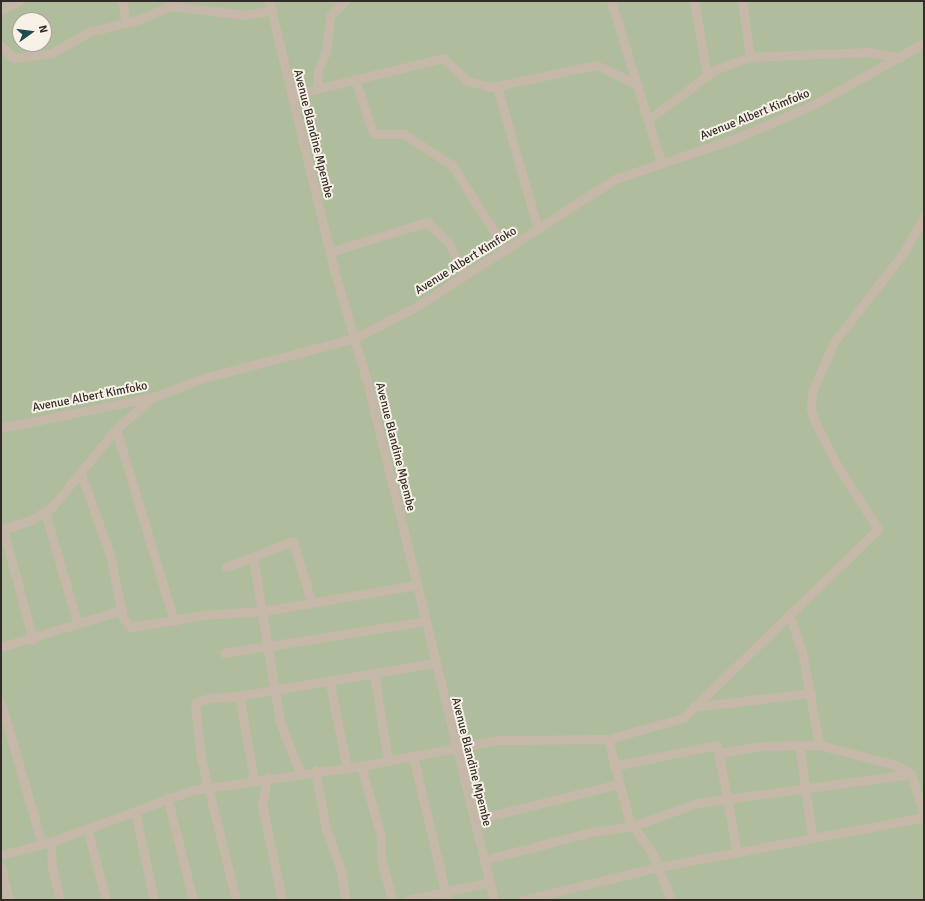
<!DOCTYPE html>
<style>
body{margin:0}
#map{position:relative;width:925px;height:901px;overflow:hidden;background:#efe7db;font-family:Signika,sans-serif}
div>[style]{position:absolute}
.green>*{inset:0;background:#b0bd9c}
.minor>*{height:9px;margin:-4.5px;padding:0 4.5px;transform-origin:4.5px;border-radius:4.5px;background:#c6b8a8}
span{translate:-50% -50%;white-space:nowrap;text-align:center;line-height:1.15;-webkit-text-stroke:4px #f7f1e7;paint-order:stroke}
.street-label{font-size:12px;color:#342c28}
.frame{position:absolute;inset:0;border:2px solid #342c28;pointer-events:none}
.north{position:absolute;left:12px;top:12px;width:40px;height:40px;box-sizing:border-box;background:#f7f1e7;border:1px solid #a9a29b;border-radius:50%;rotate:76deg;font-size:11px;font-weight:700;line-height:16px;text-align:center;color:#342c28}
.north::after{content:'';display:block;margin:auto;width:14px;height:18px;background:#214b51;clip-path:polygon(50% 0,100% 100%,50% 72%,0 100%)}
</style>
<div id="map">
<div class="green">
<i style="clip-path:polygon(evenodd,1px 1px,924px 1px,924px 900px,1px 900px,1px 1px,20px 20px,44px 20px,44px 44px,20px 44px,20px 20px)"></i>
</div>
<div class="minor">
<i style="left:122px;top:1px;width:22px;rotate:80deg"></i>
<i style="left:269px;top:1px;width:277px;rotate:76.4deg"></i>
<i style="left:334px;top:270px;width:120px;rotate:73.5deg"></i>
<i style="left:368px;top:385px;width:530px;rotate:76.25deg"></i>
<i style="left:611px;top:1px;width:170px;rotate:72.8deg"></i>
<i style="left:694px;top:1px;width:75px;rotate:80deg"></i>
<i style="left:742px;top:1px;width:57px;rotate:81.9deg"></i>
<i style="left:1px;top:10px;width:20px;rotate:-27deg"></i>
<i style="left:1px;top:46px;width:18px;rotate:43deg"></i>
<i style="left:14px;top:58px;width:38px;rotate:-7deg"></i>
<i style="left:52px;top:53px;width:43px;rotate:-29.6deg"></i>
<i style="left:89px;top:32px;width:49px;rotate:-14deg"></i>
<i style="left:137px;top:20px;width:37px;rotate:-22deg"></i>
<i style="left:171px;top:6px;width:75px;rotate:6.9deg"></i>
<i style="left:245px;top:15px;width:27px;rotate:-10deg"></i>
<i style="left:355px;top:79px;width:54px;rotate:71.6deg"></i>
<i style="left:372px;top:130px;width:5px;rotate:53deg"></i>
<i style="left:375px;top:134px;width:29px"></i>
<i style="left:404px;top:134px;width:57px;rotate:32.9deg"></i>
<i style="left:452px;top:165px;width:101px;rotate:57.6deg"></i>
<i style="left:497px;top:87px;width:148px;rotate:73.9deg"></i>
<i style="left:317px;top:89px;width:19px;rotate:-87deg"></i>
<i style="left:318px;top:70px;width:21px;rotate:-67deg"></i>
<i style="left:326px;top:51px;width:35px;rotate:-83deg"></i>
<i style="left:330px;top:16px;width:21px;rotate:-45deg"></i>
<i style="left:292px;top:95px;width:155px;rotate:-13.8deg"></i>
<i style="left:443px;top:58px;width:34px;rotate:43deg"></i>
<i style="left:468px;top:81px;width:25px;rotate:14deg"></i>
<i style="left:492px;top:87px;width:106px;rotate:-11.9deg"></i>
<i style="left:596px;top:65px;width:47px;rotate:25.5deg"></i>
<i style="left:649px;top:119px;width:84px;rotate:-36.7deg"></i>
<i style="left:716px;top:69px;width:36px;rotate:-19deg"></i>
<i style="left:750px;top:57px;width:120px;rotate:-2.4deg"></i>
<i style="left:870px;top:52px;width:31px;rotate:11deg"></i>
<i style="left:330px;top:252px;width:102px;rotate:-17.2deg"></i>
<i style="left:427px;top:222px;width:29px;rotate:44deg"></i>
<i style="left:448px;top:242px;width:36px;rotate:63deg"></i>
<i style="left:1px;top:428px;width:156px;rotate:-11.5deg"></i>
<i style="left:154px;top:397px;width:49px;rotate:-21.4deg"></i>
<i style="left:200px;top:379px;width:160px;rotate:-14.8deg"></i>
<i style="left:355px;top:338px;width:66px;rotate:-27deg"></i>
<i style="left:414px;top:308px;width:239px;rotate:-32.7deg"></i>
<i style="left:615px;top:179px;width:126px;rotate:-18.6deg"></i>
<i style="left:734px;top:139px;width:84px;rotate:-23.2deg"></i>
<i style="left:811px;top:106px;width:129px;rotate:-29.1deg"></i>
<i style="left:116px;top:429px;width:201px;rotate:73.2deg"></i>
<i style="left:81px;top:474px;width:86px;rotate:70.3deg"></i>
<i style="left:110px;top:555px;width:64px;rotate:78.3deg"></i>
<i style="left:123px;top:618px;width:12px;rotate:48deg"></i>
<i style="left:131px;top:627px;width:73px;rotate:-9.5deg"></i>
<i style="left:203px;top:615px;width:60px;rotate:-3.8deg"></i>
<i style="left:263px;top:611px;width:156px;rotate:-9.6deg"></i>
<i style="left:45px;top:512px;width:115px;rotate:73.8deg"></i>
<i style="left:3px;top:529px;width:115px;rotate:74.9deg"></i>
<i style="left:1px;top:530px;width:32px;rotate:-18deg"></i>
<i style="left:31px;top:520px;width:25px;rotate:-32deg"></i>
<i style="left:52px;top:507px;width:101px;rotate:-50.6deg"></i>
<i style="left:116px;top:429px;width:48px;rotate:-40.7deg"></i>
<i style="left:253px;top:557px;width:167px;rotate:80.7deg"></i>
<i style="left:280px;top:722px;width:55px;rotate:68.6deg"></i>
<i style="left:226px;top:567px;width:72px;rotate:-21.2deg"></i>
<i style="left:293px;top:541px;width:63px;rotate:73.3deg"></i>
<i style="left:789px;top:614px;width:39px;rotate:71deg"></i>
<i style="left:802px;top:651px;width:96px;rotate:79.7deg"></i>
<i style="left:1px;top:647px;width:127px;rotate:-17deg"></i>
<i style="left:224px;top:653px;width:204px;rotate:-9deg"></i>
<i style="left:374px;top:673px;width:89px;rotate:81deg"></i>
<i style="left:329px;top:680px;width:90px;rotate:78.4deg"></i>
<i style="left:239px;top:696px;width:84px;rotate:79.8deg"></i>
<i style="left:1px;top:703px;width:147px;rotate:73.8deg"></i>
<i style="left:693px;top:707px;width:119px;rotate:-6.8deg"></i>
<i style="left:608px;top:739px;width:84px;rotate:75.5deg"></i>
<i style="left:629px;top:820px;width:40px;rotate:55.1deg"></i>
<i style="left:652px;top:853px;width:51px;rotate:68deg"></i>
<i style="left:799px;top:744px;width:93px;rotate:82deg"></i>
<i style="left:718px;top:753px;width:45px;rotate:-9deg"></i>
<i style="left:762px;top:746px;width:57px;rotate:-1deg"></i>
<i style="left:819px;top:745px;width:80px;rotate:14.6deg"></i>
<i style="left:896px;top:765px;width:17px;rotate:31deg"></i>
<i style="left:911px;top:774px;width:43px;rotate:72.4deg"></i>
<i style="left:413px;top:756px;width:148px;rotate:76.7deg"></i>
<i style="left:361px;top:766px;width:73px;rotate:74.1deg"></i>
<i style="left:381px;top:836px;width:22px;rotate:90deg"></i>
<i style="left:381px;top:858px;width:43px;rotate:75.3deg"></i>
<i style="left:614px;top:766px;width:105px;rotate:-11.5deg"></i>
<i style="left:717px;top:745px;width:109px;rotate:79.4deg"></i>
<i style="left:315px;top:770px;width:60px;rotate:79.4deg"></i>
<i style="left:326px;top:829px;width:44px;rotate:69.9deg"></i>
<i style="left:341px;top:870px;width:30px;rotate:81deg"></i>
<i style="left:267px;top:777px;width:28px;rotate:100deg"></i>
<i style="left:262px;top:805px;width:97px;rotate:78.1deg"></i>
<i style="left:167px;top:797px;width:106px;rotate:75.8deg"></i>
<i style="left:135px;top:812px;width:90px;rotate:77.8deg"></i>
<i style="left:474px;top:820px;width:148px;rotate:-14deg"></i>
<i style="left:87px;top:828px;width:74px;rotate:75.2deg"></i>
<i style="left:51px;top:842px;width:24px;rotate:88deg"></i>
<i style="left:52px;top:866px;width:35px;rotate:77deg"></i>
<i style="left:1px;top:855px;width:52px;rotate:-14.6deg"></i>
<i style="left:51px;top:842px;width:150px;rotate:-20.2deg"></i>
<i style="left:192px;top:790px;width:171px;rotate:-8.1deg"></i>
<i style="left:361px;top:766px;width:138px;rotate:-10.8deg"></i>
<i style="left:497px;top:740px;width:111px;rotate:-0.5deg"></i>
<i style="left:608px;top:739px;width:78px;rotate:-15.6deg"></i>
<i style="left:683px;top:718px;width:272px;rotate:-44.1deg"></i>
<i style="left:878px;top:529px;width:74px;rotate:-122.8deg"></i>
<i style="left:838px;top:467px;width:51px;rotate:-117.1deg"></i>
<i style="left:815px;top:422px;width:14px;rotate:-107deg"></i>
<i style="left:811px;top:409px;width:17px;rotate:-87deg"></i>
<i style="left:812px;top:392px;width:55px;rotate:-66.3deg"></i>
<i style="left:834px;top:342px;width:110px;rotate:-52deg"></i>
<i style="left:902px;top:255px;width:44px;rotate:-59.9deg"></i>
<i style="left:484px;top:860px;width:111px;rotate:-14.7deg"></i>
<i style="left:591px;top:832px;width:42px;rotate:-8.1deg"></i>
<i style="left:633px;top:826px;width:68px;rotate:-19.8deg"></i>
<i style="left:697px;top:803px;width:216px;rotate:-7.7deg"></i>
<i style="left:1px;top:868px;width:33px;rotate:76deg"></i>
<i style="left:236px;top:900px;width:145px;rotate:-103.9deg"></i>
<i style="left:201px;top:759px;width:56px;rotate:-96.1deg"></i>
<i style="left:195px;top:703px;width:15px;rotate:-20deg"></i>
<i style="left:209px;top:698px;width:30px;rotate:-4deg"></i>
<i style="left:239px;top:696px;width:199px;rotate:-9.6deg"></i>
<i style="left:408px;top:900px;width:83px;rotate:-12.5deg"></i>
<i style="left:523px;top:900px;width:139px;rotate:-13.7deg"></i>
<i style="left:658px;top:867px;width:271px;rotate:-10.6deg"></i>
</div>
<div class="street-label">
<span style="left:755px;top:115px;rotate:-22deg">Avenue Albert Kimfoko</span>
<span style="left:313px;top:134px;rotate:76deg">Avenue Blandine Mpembe</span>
<span style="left:466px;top:261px;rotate:-32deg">Avenue Albert Kimfoko</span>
<span style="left:90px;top:397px;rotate:-11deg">Avenue Albert Kimfoko</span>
<span style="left:395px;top:447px;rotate:76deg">Avenue Blandine Mpembe</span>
<span style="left:471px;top:762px;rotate:76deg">Avenue Blandine Mpembe</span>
</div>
<div class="frame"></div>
<div class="north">N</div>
</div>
